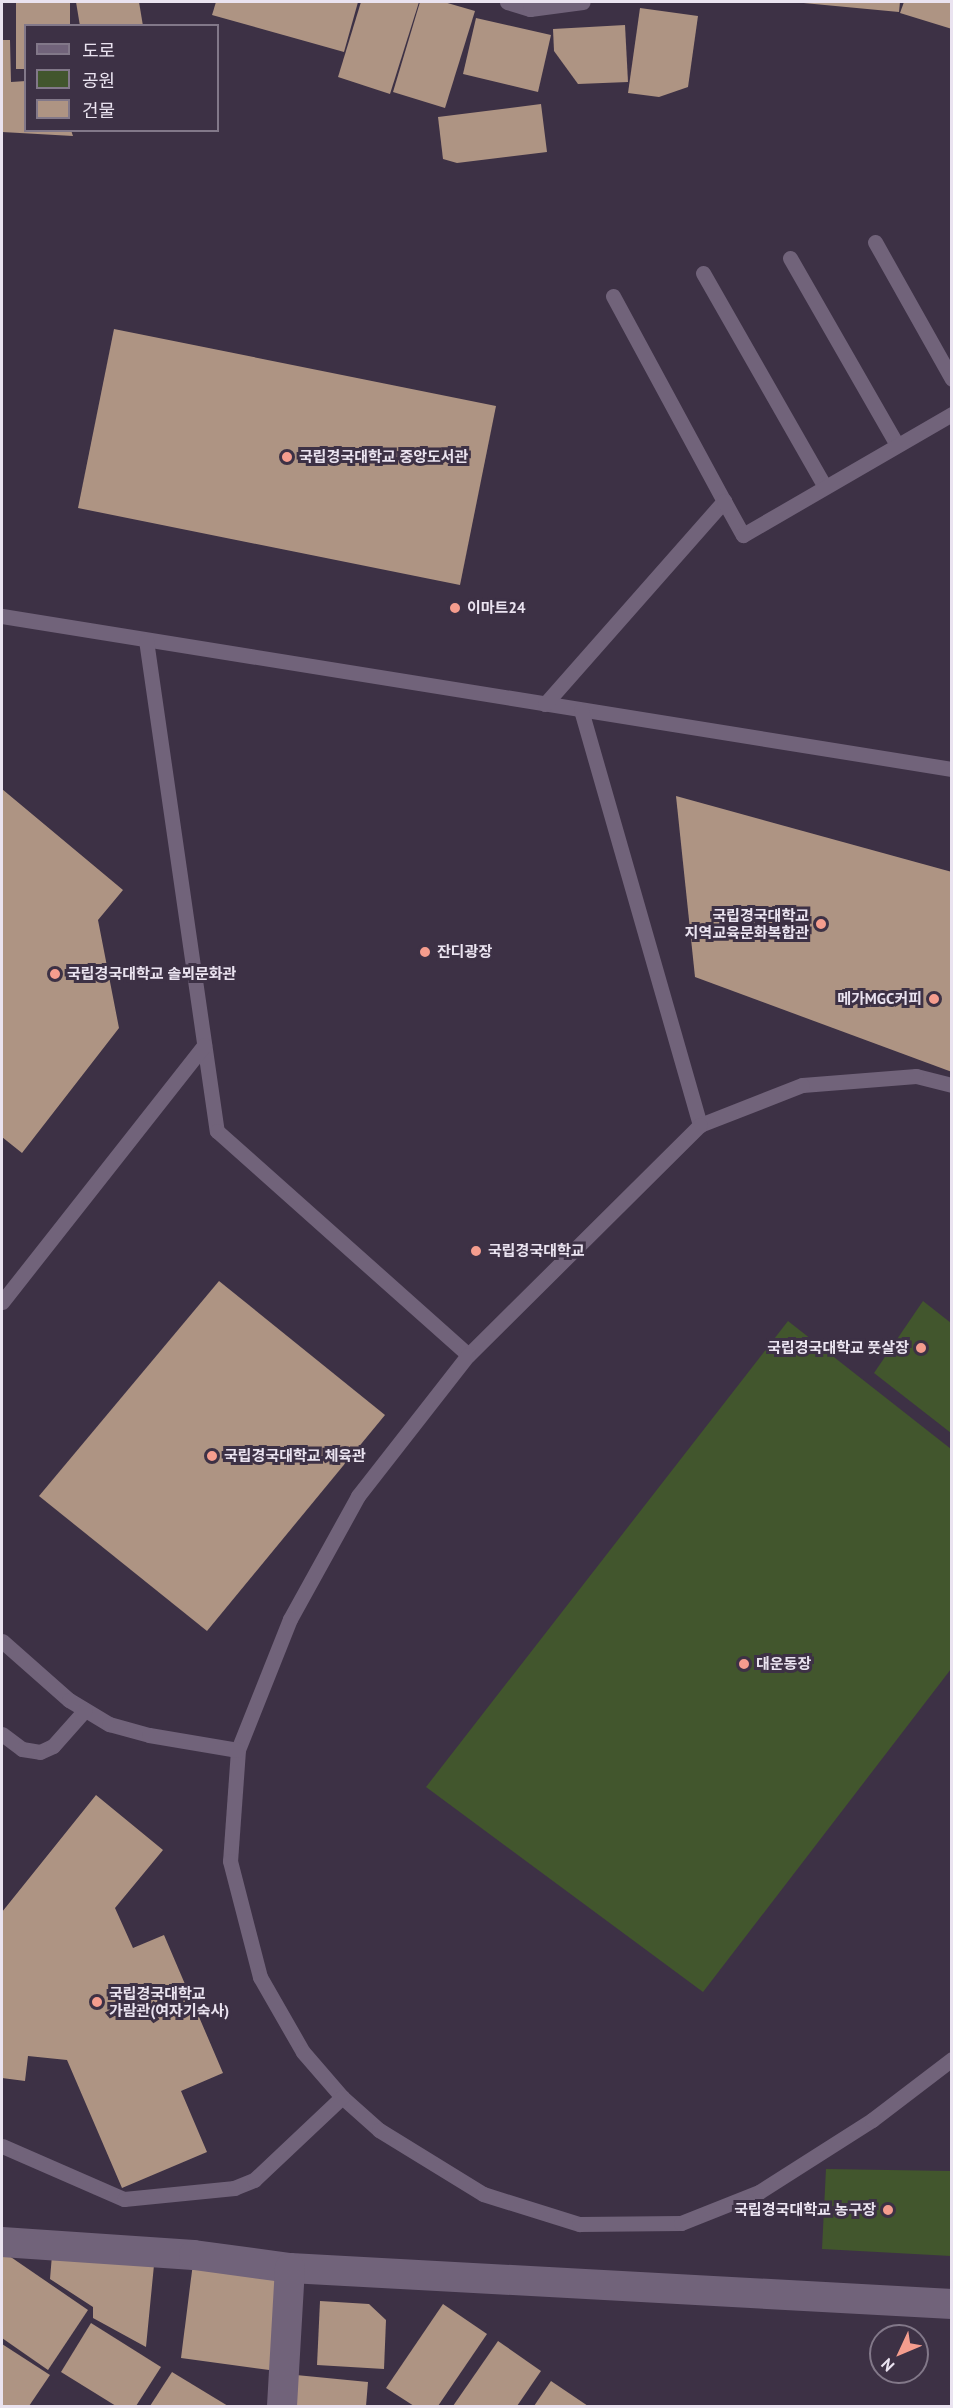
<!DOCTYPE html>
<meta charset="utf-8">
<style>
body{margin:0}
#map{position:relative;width:953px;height:2408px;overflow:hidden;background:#3d3145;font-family:"PT Sans","Noto Sans KR",sans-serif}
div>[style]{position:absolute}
.green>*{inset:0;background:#42562d}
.building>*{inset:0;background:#ae9483}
.service>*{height:15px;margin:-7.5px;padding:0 7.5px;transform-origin:7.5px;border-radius:7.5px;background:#71637a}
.minor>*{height:30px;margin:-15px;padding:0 15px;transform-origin:15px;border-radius:15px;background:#71637a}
.dots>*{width:16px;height:16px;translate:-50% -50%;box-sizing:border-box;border:3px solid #3d3145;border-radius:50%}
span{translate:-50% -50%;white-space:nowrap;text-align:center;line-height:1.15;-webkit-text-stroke:6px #3d3145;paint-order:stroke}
.poi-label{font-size:15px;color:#eae3f0;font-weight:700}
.left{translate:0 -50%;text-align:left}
.right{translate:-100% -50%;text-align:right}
.frame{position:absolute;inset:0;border:3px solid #eae3f0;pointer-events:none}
.legend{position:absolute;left:24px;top:24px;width:195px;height:108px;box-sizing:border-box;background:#3d3145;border:2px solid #827889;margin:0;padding:8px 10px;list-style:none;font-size:18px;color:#eae3f0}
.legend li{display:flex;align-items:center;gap:12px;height:30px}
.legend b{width:30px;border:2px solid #827889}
.north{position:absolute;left:869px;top:2324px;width:60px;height:60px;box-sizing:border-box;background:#3d3145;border:2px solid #827889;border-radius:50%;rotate:226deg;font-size:16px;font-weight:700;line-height:24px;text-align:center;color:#eae3f0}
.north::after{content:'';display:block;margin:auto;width:21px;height:27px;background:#f59d8e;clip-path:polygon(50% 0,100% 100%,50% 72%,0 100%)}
</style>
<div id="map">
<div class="green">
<i style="clip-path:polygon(923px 1301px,951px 1323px,951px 1433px,874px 1373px)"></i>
<i style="clip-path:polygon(788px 1321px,951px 1449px,951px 1669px,703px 1992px,426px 1787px)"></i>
<i style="clip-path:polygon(826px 2169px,951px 2171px,951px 2256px,822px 2249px)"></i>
</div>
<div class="building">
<i style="clip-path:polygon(16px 2px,70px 2px,70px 26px,26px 26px,26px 69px,16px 69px)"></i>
<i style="clip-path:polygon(76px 2px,139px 2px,143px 26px,80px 26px)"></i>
<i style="clip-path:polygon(216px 2px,358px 2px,344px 52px,212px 15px)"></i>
<i style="clip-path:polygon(361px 2px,419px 2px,390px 94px,338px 77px)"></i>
<i style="clip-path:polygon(420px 2px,444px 2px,475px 11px,445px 108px,393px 92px)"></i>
<i style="clip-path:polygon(793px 2px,900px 2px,899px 12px)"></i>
<i style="clip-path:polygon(904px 2px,952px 2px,952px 29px,900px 13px)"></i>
<i style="clip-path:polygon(640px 8px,698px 16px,688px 87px,659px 97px,628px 93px)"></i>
<i style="clip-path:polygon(476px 18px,551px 35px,538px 92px,463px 74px)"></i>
<i style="clip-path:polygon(625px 25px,628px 82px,578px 84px,554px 51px,553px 29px)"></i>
<i style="clip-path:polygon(2px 40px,10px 40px,11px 82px,26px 81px,26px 130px,71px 130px,73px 136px,2px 132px)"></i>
<i style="clip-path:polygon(541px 104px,547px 152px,457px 163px,443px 159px,438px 117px)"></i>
<i style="clip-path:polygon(114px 329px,496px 406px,460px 585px,78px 508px)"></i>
<i style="clip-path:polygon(2px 789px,123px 890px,98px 920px,119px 1028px,22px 1153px,2px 1137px)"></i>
<i style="clip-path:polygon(676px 796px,952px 872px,952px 1072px,695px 977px)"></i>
<i style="clip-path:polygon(219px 1281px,385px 1415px,207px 1631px,39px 1496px)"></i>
<i style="clip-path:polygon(96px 1795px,163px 1850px,115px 1908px,133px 1948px,164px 1935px,223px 2073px,181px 2091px,207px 2152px,122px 2188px,67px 2060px,28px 2056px,25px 2081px,2px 2078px,2px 1912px)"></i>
<i style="clip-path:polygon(2px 2251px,88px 2310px,48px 2370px,2px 2338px)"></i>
<i style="clip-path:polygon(52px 2255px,154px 2265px,146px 2347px,93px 2318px,93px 2307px,50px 2279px)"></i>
<i style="clip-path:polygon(194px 2255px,290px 2268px,277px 2371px,181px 2358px)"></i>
<i style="clip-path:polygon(320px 2301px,369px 2304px,386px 2320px,384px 2369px,317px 2365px)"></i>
<i style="clip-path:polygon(443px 2304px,487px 2334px,438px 2406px,414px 2406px,386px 2388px)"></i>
<i style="clip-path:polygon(91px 2323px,161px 2367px,136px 2406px,116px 2406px,61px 2372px)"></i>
<i style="clip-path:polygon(498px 2341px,541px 2371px,517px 2406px,453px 2406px)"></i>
<i style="clip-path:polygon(2px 2344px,50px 2375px,29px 2406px,2px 2406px)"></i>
<i style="clip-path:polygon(172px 2372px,228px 2406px,150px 2406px)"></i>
<i style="clip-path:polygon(296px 2375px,368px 2382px,366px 2406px,294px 2406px)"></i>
<i style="clip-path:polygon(551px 2381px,588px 2406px,534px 2406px)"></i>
</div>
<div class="service">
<i style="left:507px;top:2px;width:24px;rotate:17deg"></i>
<i style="left:530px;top:9px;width:53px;rotate:-7.5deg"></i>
<i style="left:875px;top:242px;width:157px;rotate:60.7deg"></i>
<i style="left:790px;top:258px;width:215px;rotate:60.2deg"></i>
<i style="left:703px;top:273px;width:246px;rotate:60.3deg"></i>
<i style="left:613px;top:296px;width:233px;rotate:61.6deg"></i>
<i style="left:2px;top:616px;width:962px;rotate:9.15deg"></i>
<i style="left:146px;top:640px;width:496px;rotate:81.8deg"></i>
<i style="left:217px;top:1131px;width:336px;rotate:41.7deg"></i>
<i style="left:545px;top:704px;width:271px;rotate:-48.6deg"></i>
<i style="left:724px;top:501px;width:39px;rotate:61deg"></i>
<i style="left:743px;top:535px;width:241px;rotate:-30.1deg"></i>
<i style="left:581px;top:710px;width:432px;rotate:74deg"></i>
<i style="left:952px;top:1085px;width:37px;rotate:-166deg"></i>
<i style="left:916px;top:1076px;width:114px;rotate:175.5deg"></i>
<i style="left:802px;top:1085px;width:110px;rotate:158.6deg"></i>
<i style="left:700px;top:1125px;width:327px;rotate:135.2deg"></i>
<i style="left:468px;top:1355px;width:179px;rotate:128deg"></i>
<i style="left:358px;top:1496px;width:141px;rotate:118.9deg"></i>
<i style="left:290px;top:1619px;width:141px;rotate:111.7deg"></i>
<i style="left:238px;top:1750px;width:111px;rotate:94.1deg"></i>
<i style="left:230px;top:1861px;width:120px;rotate:75.5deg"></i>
<i style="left:260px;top:1977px;width:86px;rotate:60.2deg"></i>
<i style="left:303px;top:2052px;width:60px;rotate:49.1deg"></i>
<i style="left:342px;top:2097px;width:50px;rotate:41.7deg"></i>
<i style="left:379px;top:2130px;width:122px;rotate:31.6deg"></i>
<i style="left:483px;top:2194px;width:101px;rotate:17.4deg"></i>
<i style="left:579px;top:2224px;width:102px;rotate:-0.6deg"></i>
<i style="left:681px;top:2223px;width:84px;rotate:-21.7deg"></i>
<i style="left:759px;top:2192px;width:134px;rotate:-32.5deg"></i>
<i style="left:872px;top:2120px;width:101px;rotate:-37.3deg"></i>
<i style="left:2px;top:1302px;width:327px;rotate:-51.8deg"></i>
<i style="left:2px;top:1641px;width:89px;rotate:41.4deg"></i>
<i style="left:69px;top:1700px;width:47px;rotate:31deg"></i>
<i style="left:109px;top:1724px;width:41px;rotate:15.4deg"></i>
<i style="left:149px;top:1735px;width:90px;rotate:9.6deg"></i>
<i style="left:2px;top:1734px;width:25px;rotate:37deg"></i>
<i style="left:22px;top:1749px;width:18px;rotate:9deg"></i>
<i style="left:40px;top:1752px;width:14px;rotate:-25deg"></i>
<i style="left:53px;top:1746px;width:48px;rotate:-48.4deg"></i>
<i style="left:2px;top:2146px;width:133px;rotate:23.5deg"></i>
<i style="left:124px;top:2199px;width:111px;rotate:-5.7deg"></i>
<i style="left:234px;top:2188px;width:22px;rotate:-22deg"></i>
<i style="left:254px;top:2180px;width:121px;rotate:-43.3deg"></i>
</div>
<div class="minor">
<i style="left:2px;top:2242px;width:192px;rotate:3.9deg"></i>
<i style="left:194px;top:2255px;width:97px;rotate:7.7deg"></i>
<i style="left:290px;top:2268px;width:663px;rotate:3.11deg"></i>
<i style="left:282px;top:2406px;width:138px;rotate:-86.7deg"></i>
</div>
<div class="dots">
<i style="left:287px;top:457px;background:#f59d8e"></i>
<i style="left:455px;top:608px;background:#f59d8e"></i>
<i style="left:821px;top:924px;background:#f59d8e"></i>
<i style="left:425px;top:952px;background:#f59d8e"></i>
<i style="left:55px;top:974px;background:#f59d8e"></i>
<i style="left:934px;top:999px;background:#f59d8e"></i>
<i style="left:476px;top:1251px;background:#f59d8e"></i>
<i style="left:921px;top:1348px;background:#f59d8e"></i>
<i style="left:212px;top:1456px;background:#f59d8e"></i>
<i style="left:744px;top:1664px;background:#f59d8e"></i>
<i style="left:97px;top:2002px;background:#f59d8e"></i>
<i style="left:888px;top:2210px;background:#f59d8e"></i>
</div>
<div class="poi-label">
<span class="left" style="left:299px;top:457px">국립경국대학교 중앙도서관</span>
<span class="left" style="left:467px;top:608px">이마트24</span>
<span class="right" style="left:809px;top:924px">국립경국대학교<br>지역교육문화복합관</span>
<span class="left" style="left:437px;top:952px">잔디광장</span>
<span class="left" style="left:67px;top:974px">국립경국대학교 솔뫼문화관</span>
<span class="right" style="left:922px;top:999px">메가MGC커피</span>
<span class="left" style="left:488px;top:1251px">국립경국대학교</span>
<span class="right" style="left:909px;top:1348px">국립경국대학교 풋살장</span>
<span class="left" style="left:224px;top:1456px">국립경국대학교 체육관</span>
<span class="left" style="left:756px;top:1664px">대운동장</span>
<span class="left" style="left:109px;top:2002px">국립경국대학교<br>가람관(여자기숙사)</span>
<span class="right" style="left:876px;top:2210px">국립경국대학교 농구장</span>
</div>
<div class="frame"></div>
<ul class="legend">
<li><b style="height:8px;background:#71637a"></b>도로</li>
<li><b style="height:16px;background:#42562d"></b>공원</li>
<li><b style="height:16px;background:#ae9483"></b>건물</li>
</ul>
<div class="north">N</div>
</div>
